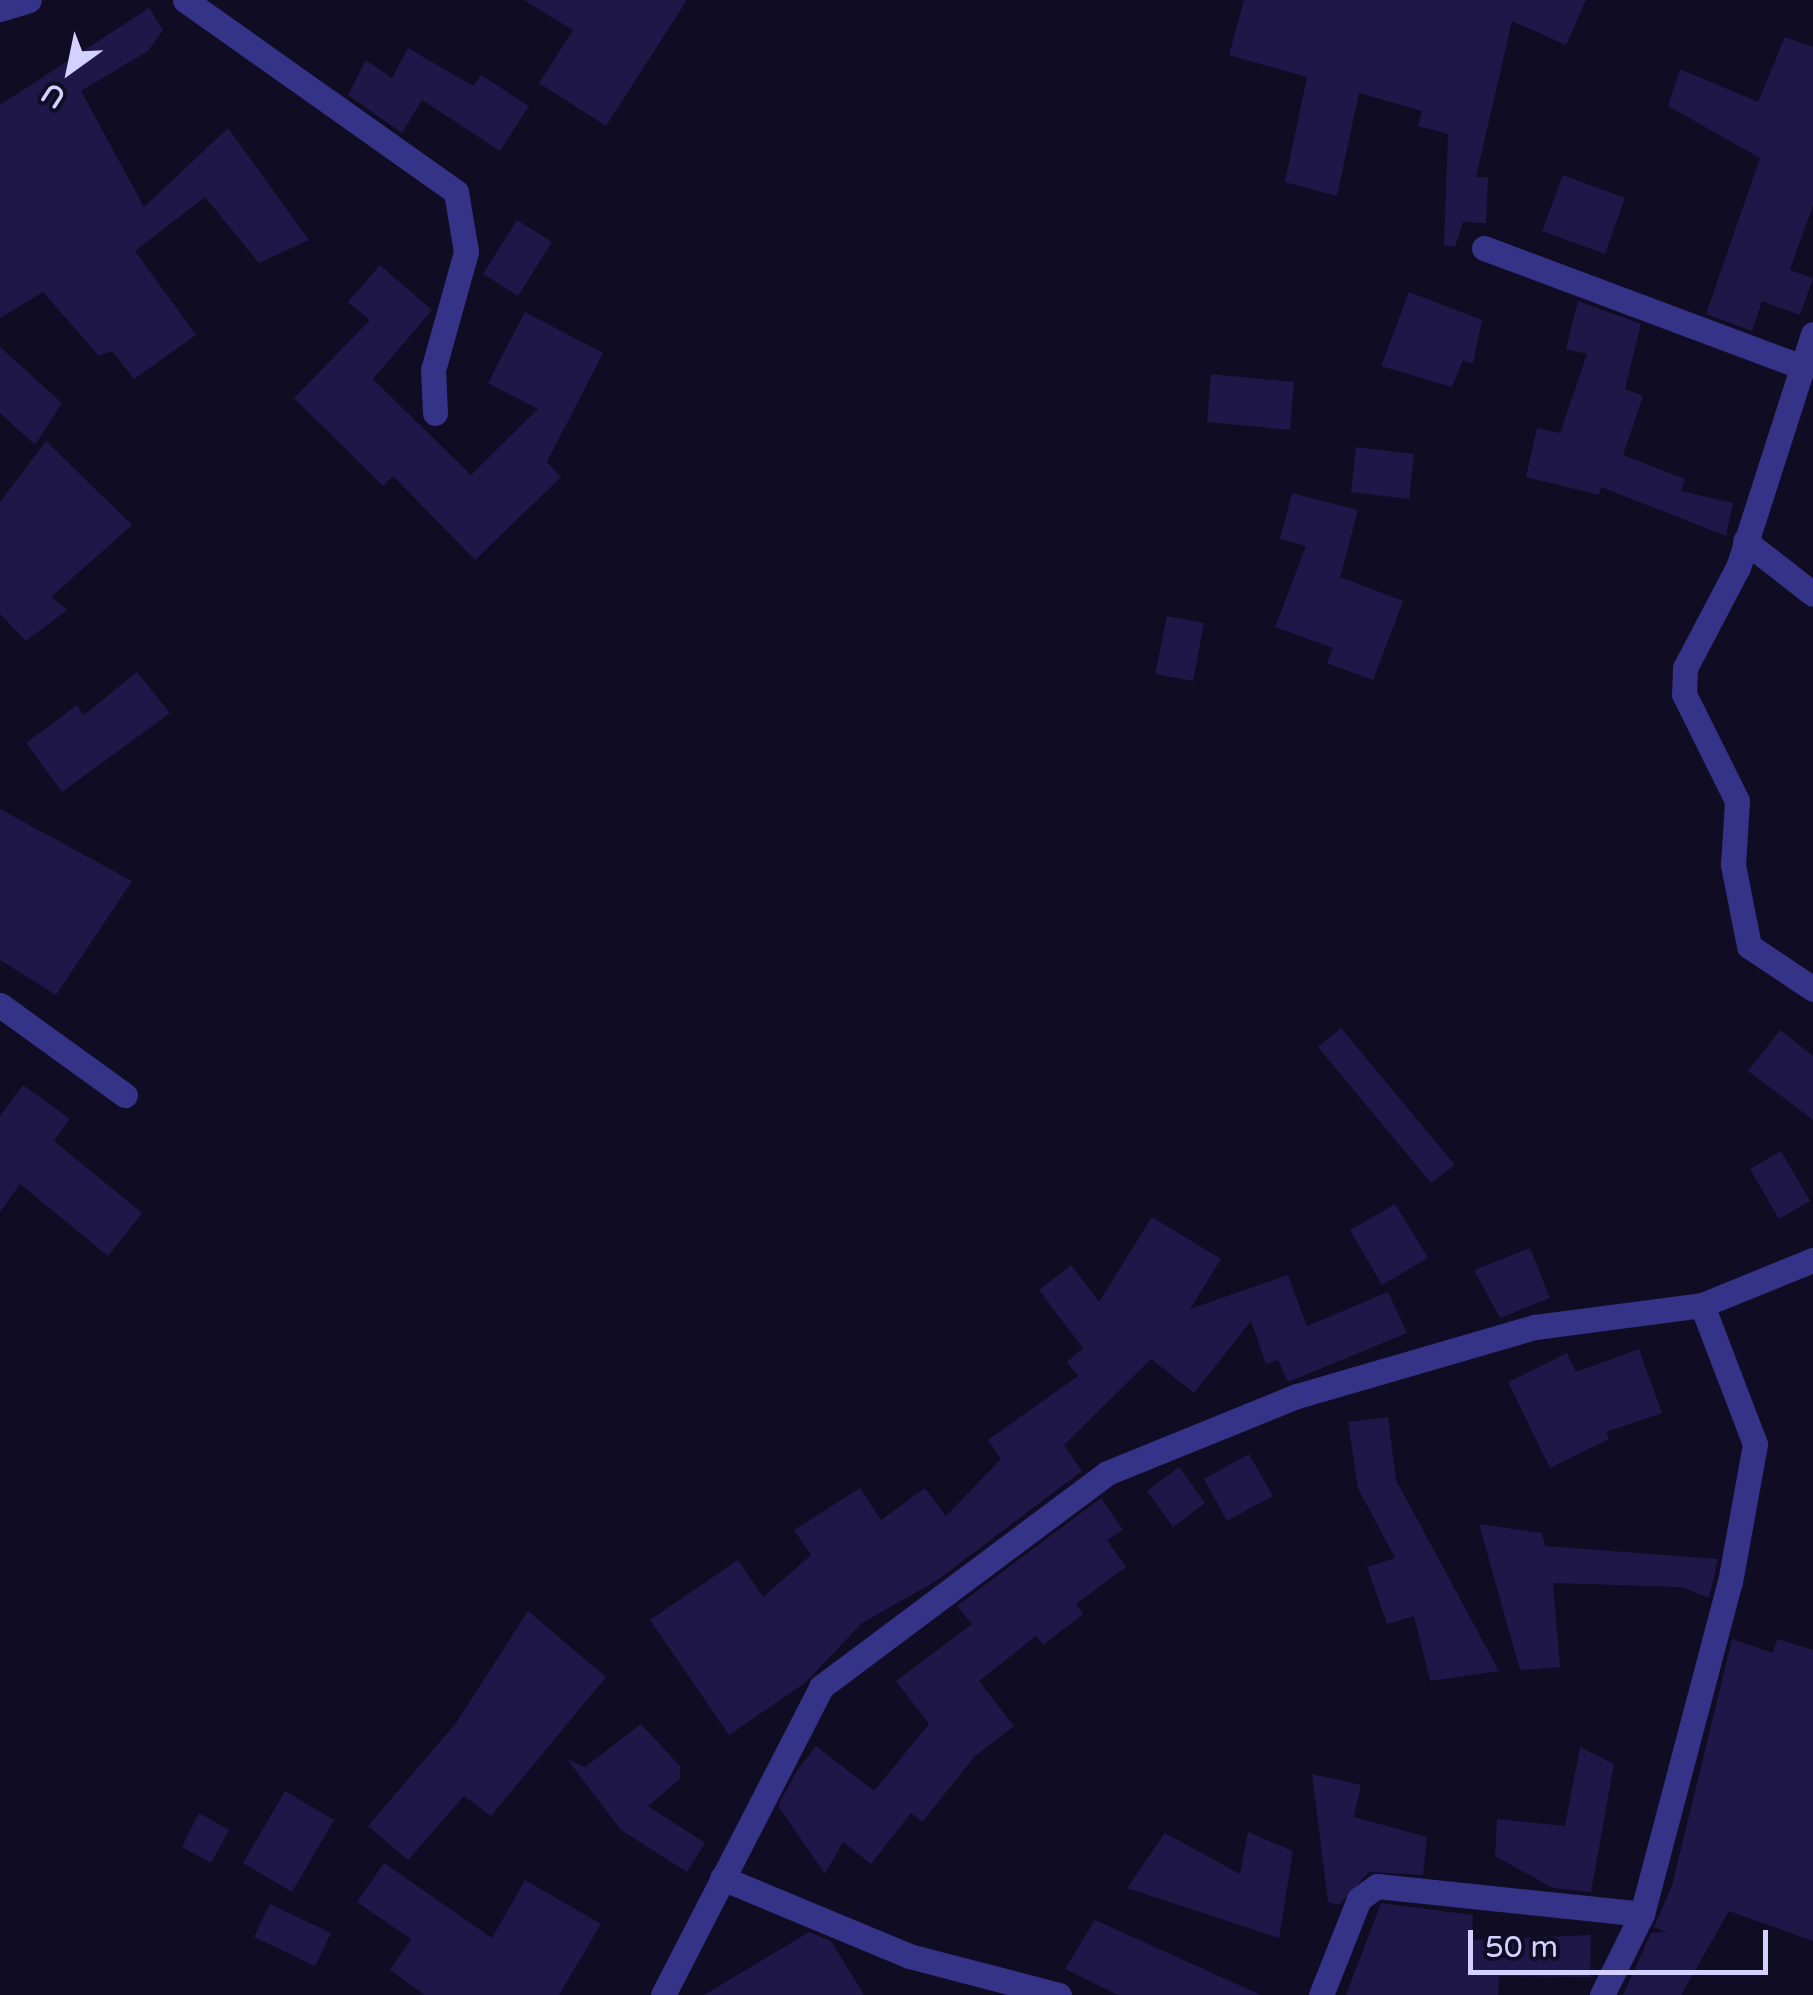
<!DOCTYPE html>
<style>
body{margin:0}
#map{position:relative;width:1813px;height:1995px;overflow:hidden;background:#100c24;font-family:"Varela Round",sans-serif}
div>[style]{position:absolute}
.building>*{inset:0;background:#1f1747}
.minor>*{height:25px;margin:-12.5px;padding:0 12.5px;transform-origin:12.5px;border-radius:12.5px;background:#343387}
span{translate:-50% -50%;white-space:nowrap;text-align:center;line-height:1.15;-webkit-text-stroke:10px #100c24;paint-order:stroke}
.north{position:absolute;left:20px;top:20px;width:100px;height:100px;-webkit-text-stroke:8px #100c24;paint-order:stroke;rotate:213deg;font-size:28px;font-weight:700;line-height:40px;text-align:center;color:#d4d0ff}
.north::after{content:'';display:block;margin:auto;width:35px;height:45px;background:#d4d0ff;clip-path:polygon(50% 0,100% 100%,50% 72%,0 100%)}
.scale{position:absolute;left:1468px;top:1930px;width:300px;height:45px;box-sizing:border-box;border:5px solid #d4d0ff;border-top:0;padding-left:12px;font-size:30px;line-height:35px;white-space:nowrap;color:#d4d0ff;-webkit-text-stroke:8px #100c24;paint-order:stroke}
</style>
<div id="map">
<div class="building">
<i style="clip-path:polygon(524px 0,687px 0,606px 126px,539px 83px,573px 30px)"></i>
<i style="clip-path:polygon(1244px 0,1586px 0,1566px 45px,1512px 21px,1476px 177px,1488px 177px,1486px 223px,1463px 222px,1455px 247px,1444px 245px,1448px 134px,1418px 126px,1422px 111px,1359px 93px,1337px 196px,1285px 182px,1307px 77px,1229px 55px)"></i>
<i style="clip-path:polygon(149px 8px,163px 30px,148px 51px,81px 91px,144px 207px,228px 128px,309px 240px,259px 263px,205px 197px,135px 251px,196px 335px,134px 379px,112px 351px,99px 356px,43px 292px,0 318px,0 105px)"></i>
<i style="clip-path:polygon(1785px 37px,1813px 47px,1813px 205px,1790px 270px,1813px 278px,1800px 315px,1762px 301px,1752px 331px,1706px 314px,1760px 158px,1668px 106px,1680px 69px,1758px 102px)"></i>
<i style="clip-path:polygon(408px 48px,473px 86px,481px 75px,529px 106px,500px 151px,422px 100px,402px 133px,348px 95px,366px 60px,392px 78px)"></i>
<i style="clip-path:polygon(1563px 175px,1625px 198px,1605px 254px,1542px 231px)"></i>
<i style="clip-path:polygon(517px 220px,552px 242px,518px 296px,483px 274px)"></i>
<i style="clip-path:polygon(380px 265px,432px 310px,373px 379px,471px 475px,538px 409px,488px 383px,525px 312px,603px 353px,547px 462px,561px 477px,475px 560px,393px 476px,383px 486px,294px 398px,370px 320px,348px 302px)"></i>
<i style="clip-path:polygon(1409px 292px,1482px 320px,1473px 364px,1463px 360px,1452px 387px,1381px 366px)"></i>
<i style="clip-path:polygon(1578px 301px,1641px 324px,1625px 389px,1643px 396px,1623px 455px,1685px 479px,1681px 491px,1733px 503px,1726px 536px,1601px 487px,1599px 495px,1526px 477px,1537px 428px,1560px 433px,1587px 354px,1566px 349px)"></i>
<i style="clip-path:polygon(0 347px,62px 403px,35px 445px,0 413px)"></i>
<i style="clip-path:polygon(1211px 374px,1294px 382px,1290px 430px,1207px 422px)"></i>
<i style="clip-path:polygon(46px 441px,132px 525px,51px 597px,67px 610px,26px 641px,0 614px,0 502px)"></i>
<i style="clip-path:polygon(1356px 447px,1414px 454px,1409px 499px,1351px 492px)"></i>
<i style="clip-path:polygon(1292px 493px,1358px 510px,1340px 577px,1403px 601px,1373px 680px,1327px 663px,1333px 648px,1275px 627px,1306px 546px,1280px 539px)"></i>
<i style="clip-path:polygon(1167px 616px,1204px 623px,1193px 681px,1155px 674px)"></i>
<i style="clip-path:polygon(137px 672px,170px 713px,62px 792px,26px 743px,77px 705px,84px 715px)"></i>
<i style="clip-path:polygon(0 809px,132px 881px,56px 995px,0 960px)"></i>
<i style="clip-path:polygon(1341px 1028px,1455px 1165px,1431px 1183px,1318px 1047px)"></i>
<i style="clip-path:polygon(1780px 1030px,1813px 1056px,1813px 1120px,1748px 1071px)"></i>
<i style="clip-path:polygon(23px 1085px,70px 1119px,54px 1141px,142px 1213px,108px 1256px,20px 1184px,0 1212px,0 1116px)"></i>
<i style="clip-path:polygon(1781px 1151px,1810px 1201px,1779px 1219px,1750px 1169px)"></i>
<i style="clip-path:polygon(1395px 1204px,1428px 1258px,1382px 1285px,1350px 1230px)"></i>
<i style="clip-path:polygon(1152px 1217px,1221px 1259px,1190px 1309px,1288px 1275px,1307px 1326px,1388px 1292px,1407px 1333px,1288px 1382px,1278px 1360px,1266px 1364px,1251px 1321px,1194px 1393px,1151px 1359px,1064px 1445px,1082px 1471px,936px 1581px,862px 1623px,805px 1683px,729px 1735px,650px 1620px,738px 1560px,763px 1597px,811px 1555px,794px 1530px,860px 1488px,881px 1520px,925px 1488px,946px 1516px,1001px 1459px,988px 1440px,1078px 1376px,1067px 1362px,1083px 1348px,1039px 1290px,1071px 1265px,1099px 1302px)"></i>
<i style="clip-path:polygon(1530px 1248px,1550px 1298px,1500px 1318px,1474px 1270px)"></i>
<i style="clip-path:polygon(1639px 1349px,1662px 1413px,1606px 1432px,1609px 1439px,1550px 1468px,1508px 1382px,1567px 1353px,1576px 1372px)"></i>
<i style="clip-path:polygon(1388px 1417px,1396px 1480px,1499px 1671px,1430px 1681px,1414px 1616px,1387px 1624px,1367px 1567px,1395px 1558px,1358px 1488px,1348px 1422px)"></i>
<i style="clip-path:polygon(1249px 1454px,1273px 1496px,1227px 1521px,1204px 1479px)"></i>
<i style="clip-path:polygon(1179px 1467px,1205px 1503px,1173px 1527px,1147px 1491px)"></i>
<i style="clip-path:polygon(1101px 1498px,1123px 1530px,1107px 1540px,1126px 1567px,1076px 1604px,1083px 1614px,1043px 1645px,1036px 1636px,979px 1681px,1014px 1726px,975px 1756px,922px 1822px,911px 1813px,871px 1864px,843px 1842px,825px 1874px,778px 1806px,796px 1772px,816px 1746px,874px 1791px,929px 1724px,896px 1681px,972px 1624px,957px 1606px)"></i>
<i style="clip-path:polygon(1479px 1524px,1542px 1533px,1545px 1546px,1718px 1559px,1709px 1598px,1681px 1587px,1553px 1583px,1560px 1667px,1520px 1670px)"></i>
<i style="clip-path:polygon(528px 1611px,606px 1677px,491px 1816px,464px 1796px,408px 1860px,368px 1826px,456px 1723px)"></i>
<i style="clip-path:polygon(1732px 1639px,1773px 1653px,1777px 1639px,1813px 1650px,1813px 1941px,1729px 1911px,1681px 1995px,1623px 1995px,1651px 1933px,1666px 1932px,1654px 1927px,1672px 1886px)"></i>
<i style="clip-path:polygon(641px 1724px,680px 1766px,680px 1779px,648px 1806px,705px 1843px,687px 1872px,621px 1830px,567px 1759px,585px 1767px)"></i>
<i style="clip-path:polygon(1580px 1747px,1614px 1764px,1591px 1892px,1553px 1888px,1495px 1856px,1497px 1819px,1565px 1826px)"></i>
<i style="clip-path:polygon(1312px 1774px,1361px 1785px,1354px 1817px,1427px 1837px,1423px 1875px,1369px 1872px,1339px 1905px,1328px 1902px)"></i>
<i style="clip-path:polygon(285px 1791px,334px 1820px,292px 1892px,243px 1863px)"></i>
<i style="clip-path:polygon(199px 1813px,229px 1830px,211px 1863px,182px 1847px)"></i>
<i style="clip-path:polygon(1248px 1832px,1293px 1851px,1279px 1938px,1127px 1888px,1165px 1833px,1240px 1874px)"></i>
<i style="clip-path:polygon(384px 1863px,492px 1938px,525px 1880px,601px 1924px,559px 1995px,425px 1995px,390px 1970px,411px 1939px,357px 1902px)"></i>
<i style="clip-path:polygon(1381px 1903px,1473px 1915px,1472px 1940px,1591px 1935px,1590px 1977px,1499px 1976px,1498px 1995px,1346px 1995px)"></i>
<i style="clip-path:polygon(270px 1904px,331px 1933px,315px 1966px,254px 1937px)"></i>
<i style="clip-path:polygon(1095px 1920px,1261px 1995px,1118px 1995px,1065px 1969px)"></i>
<i style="clip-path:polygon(809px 1932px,831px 1941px,864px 1995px,704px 1995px)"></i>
</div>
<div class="minor">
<i style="left:185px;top:0;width:332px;rotate:35.3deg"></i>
<i style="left:456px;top:192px;width:61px;rotate:80.5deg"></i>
<i style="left:466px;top:252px;width:123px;rotate:105.6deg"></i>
<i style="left:433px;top:370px;width:43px;rotate:87.3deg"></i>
<i style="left:0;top:9px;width:30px;rotate:-17deg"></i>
<i style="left:1484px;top:248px;width:340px;rotate:20.5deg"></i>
<i style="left:1813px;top:334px;width:245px;rotate:107.8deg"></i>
<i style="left:1738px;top:567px;width:114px;rotate:117.7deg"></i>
<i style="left:1685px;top:668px;width:26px;rotate:92deg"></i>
<i style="left:1684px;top:694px;width:119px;rotate:63.6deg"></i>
<i style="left:1737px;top:801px;width:64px;rotate:93.6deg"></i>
<i style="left:1733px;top:865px;width:83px;rotate:78.8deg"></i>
<i style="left:1749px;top:946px;width:77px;rotate:33.9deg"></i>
<i style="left:1745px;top:541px;width:86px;rotate:37.9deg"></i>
<i style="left:0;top:1005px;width:154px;rotate:35.8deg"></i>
<i style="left:722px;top:1878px;width:203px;rotate:22.6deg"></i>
<i style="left:909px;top:1956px;width:155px;rotate:14.6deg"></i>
<i style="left:663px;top:1995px;width:346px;rotate:-62.8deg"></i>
<i style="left:821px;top:1687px;width:357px;rotate:-36.8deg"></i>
<i style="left:1107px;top:1473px;width:205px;rotate:-22.1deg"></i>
<i style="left:1297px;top:1396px;width:248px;rotate:-16.2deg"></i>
<i style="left:1535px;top:1327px;width:168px;rotate:-7.5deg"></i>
<i style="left:1702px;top:1305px;width:120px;rotate:-22.1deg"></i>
<i style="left:1321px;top:1995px;width:103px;rotate:-68.4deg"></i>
<i style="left:1359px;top:1899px;width:22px;rotate:-36deg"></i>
<i style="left:1377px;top:1886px;width:266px;rotate:6deg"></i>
<i style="left:1602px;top:1995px;width:90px;rotate:-63.7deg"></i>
<i style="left:1642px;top:1914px;width:343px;rotate:-75.2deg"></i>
<i style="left:1730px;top:1582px;width:140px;rotate:-79.7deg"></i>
<i style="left:1755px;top:1444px;width:149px;rotate:-110.9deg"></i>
</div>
<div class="north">U</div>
<div class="scale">50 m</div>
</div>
